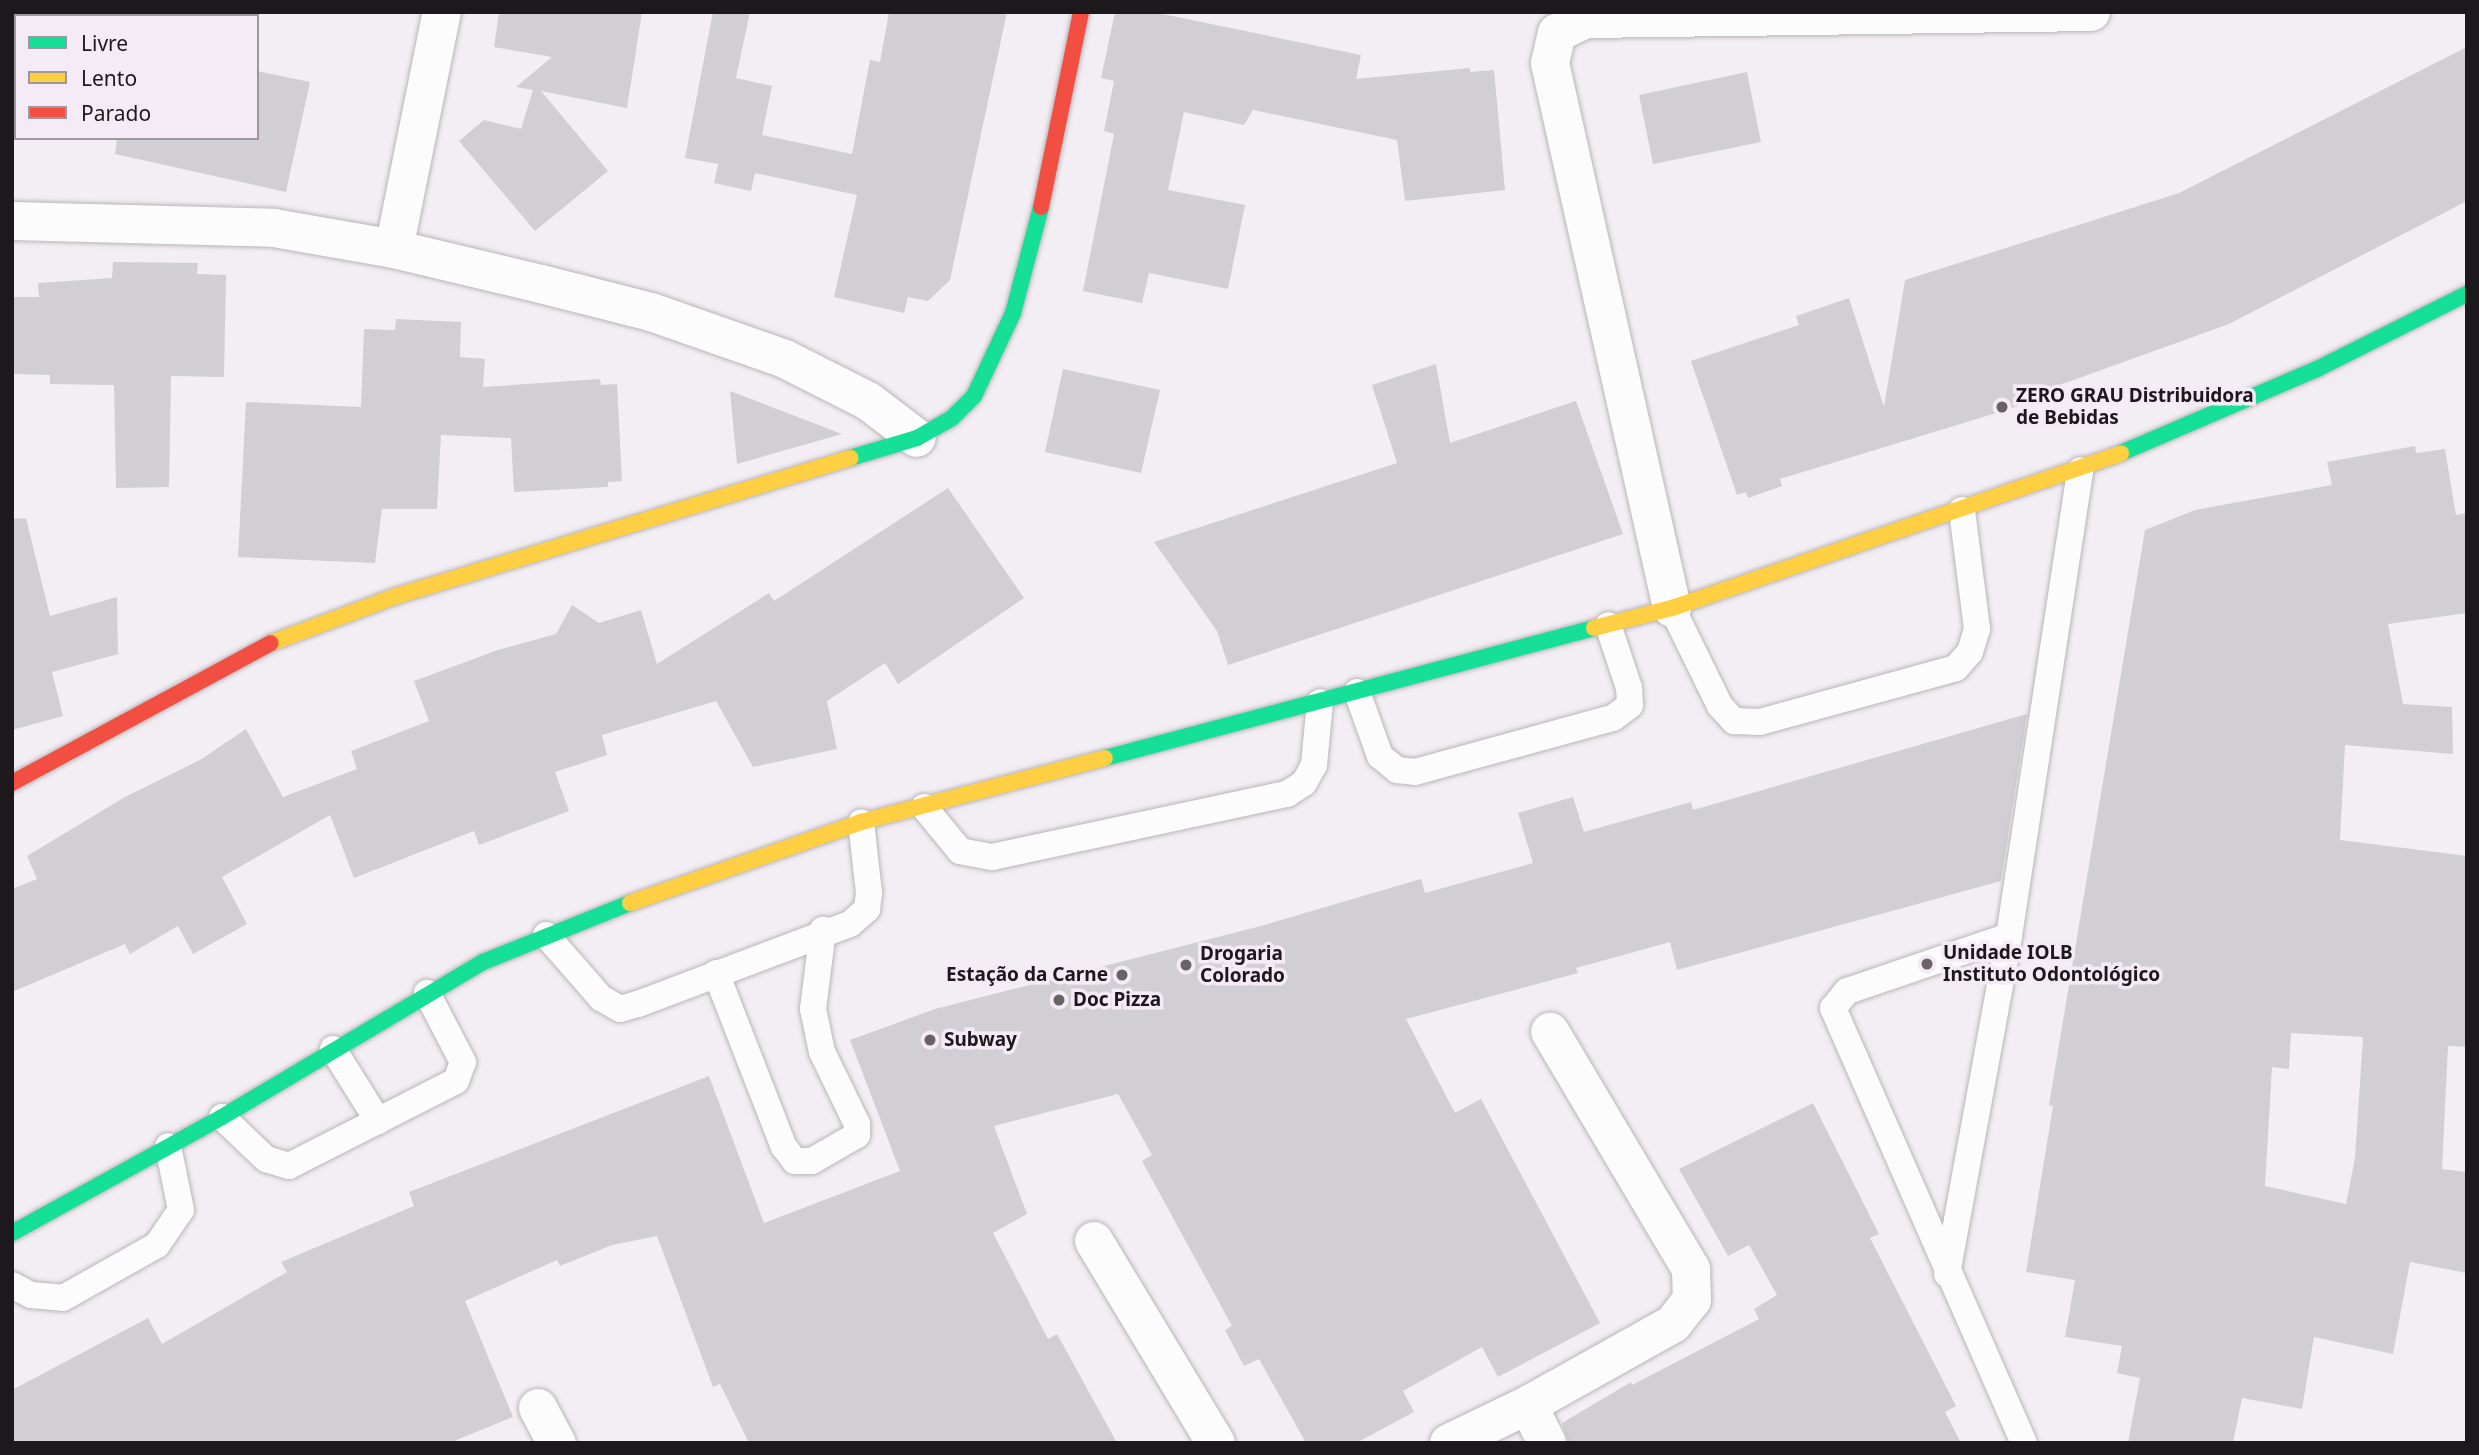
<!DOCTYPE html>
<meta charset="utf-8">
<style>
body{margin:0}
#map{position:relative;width:2479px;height:1455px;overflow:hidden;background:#f3eef3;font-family:"Noto Sans",sans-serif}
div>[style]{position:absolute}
.building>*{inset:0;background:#d1cfd3}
.roads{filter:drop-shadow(0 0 2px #b9b5b9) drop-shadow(0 0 2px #b9b5b9)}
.lane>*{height:26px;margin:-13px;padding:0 13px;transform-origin:13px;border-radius:13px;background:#fdfcfd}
.street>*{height:38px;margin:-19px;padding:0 19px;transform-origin:19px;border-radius:19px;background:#fdfcfd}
.fast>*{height:16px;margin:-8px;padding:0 8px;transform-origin:8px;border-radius:8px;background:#16e098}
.slow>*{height:16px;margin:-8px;padding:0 8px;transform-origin:8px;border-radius:8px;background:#ffcf43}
.jam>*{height:16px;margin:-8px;padding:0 8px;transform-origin:8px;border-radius:8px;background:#f24e42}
.dots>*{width:19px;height:19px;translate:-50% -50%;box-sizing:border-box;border:4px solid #f4ebf6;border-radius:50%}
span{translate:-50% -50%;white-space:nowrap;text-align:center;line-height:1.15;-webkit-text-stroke:7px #f4ebf6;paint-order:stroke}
.poi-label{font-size:19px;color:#1c181c;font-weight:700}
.left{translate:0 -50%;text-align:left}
.right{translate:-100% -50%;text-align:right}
.frame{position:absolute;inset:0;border:14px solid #1c181c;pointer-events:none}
.legend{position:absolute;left:14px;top:14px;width:245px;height:126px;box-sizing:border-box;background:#f4ebf6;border:2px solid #9e979f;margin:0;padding:9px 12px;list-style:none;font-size:21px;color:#1c181c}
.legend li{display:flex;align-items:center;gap:14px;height:35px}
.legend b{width:35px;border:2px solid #9e979f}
</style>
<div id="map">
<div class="building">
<i style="clip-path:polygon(499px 12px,642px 12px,627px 108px,541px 91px,608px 171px,535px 231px,459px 141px,484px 120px,521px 129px,533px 90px,516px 87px,552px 57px,494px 47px)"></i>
<i style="clip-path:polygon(713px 12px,750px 12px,736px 78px,772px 86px,762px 135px,852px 154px,870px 60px,880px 62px,889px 12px,1007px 12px,950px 280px,928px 301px,908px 297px,904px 313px,834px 297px,857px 195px,755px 173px,751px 191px,714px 183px,720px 156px,718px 164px,685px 158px)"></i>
<i style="clip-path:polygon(1115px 12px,1153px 12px,1361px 55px,1356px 79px,1470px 68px,1470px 72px,1494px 70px,1505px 190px,1405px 201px,1397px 140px,1253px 110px,1244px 125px,1184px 112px,1168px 190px,1245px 205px,1228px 289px,1149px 273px,1142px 303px,1083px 291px,1114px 134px,1104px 131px,1114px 81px,1101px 78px)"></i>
<i style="clip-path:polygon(2467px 47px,2467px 201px,2229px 324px,2057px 386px,2056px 393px,2003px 411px,1780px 479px,1782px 486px,1748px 498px,1746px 492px,1737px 495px,1691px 361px,1799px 325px,1796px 316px,1849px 298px,1884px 407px,1905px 280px,2179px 193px)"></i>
<i style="clip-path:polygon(257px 71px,310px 82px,286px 192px,115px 154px,117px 138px,257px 138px)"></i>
<i style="clip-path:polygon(1747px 72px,1761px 142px,1653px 164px,1639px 95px)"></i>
<i style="clip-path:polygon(113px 262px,198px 263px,197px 274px,226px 275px,224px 377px,171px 376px,169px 487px,116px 488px,114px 385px,50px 384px,50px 375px,12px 374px,12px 297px,39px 297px,38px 283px,112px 278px)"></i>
<i style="clip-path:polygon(396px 319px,461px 322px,460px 357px,485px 359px,483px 387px,600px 379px,601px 385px,617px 384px,622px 481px,608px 482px,608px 487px,514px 492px,511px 438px,441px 435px,437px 509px,382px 509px,375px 563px,238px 557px,246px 402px,361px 407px,364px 329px,395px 330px)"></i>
<i style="clip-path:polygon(1436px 364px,1450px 443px,1576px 401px,1623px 534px,1228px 665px,1217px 631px,1154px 542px,1397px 463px,1372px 385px)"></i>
<i style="clip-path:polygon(1063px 369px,1160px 390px,1141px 473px,1045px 452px)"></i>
<i style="clip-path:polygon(730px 391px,842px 434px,737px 464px)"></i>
<i style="clip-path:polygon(evenodd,2415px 446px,2416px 453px,2445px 449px,2456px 515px,2467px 513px,2467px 613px,2388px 624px,2403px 704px,2452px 707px,2453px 754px,2345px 745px,2340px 840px,2467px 856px,2467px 1047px,2448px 1046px,2442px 1169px,2467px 1172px,2467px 1273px,2410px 1262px,2393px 1354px,2314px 1337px,2302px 1409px,2242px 1398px,2233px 1443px,2128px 1443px,2140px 1378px,2117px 1373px,2122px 1346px,2065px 1337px,2075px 1280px,2026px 1272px,2053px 1106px,2049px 1105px,2145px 530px,2195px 510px,2332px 485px,2327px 462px,2415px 446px,2291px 1033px,2363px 1037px,2355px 1158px,2346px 1204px,2265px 1186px,2272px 1067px,2289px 1069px,2291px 1033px)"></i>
<i style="clip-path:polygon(948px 488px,1024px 598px,898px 684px,885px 663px,827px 701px,837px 749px,753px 767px,716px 701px,602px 735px,607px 755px,555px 772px,569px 811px,479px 845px,474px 831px,354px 878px,330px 815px,222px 877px,247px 924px,193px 954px,178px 926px,130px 954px,125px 944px,12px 992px,12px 889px,37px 879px,27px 856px,125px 797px,200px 760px,246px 729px,283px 797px,357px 769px,351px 751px,429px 721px,414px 681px,498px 650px,556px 634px,572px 605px,599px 623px,641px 610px,657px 664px,769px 593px,774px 601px)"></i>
<i style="clip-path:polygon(26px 518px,50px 616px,117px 597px,118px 654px,52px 672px,63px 716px,12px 730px,12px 519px)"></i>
<i style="clip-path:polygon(2027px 714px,2001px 881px,1677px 970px,1670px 942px,1576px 968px,1578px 973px,1406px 1019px,1455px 1113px,1481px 1099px,1600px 1323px,1498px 1377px,1482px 1347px,1403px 1391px,1414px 1412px,1356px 1443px,1306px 1443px,1259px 1359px,1244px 1366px,1225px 1330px,1232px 1326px,1142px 1161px,1152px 1155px,1118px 1094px,994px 1126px,1027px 1214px,993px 1233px,1048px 1339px,1057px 1334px,1117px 1443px,749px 1443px,720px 1384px,713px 1387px,657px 1236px,612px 1245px,560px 1266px,557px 1260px,465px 1301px,513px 1417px,449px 1443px,12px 1443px,12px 1390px,148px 1318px,162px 1344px,287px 1272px,281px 1262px,414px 1206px,409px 1192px,709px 1076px,764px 1223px,900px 1171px,850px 1040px,935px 1009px,1261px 926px,1421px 879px,1425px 893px,1533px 863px,1518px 813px,1573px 797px,1584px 832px,1691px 802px,1693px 810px)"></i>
<i style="clip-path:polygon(1813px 1103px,1879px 1234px,1870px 1238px,1956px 1406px,1945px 1412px,1961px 1443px,1569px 1443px,1562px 1423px,1631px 1382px,1632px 1385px,1759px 1319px,1754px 1309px,1777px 1295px,1749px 1245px,1728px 1256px,1679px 1169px)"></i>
</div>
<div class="roads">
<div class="lane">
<i style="left:1672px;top:608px;width:109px;rotate:63.9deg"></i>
<i style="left:1720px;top:706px;width:21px;rotate:47deg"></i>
<i style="left:1734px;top:721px;width:26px;rotate:2deg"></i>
<i style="left:1760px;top:722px;width:203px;rotate:-15.4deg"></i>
<i style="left:1956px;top:668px;width:21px;rotate:-49deg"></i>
<i style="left:1970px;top:652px;width:24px;rotate:-73deg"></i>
<i style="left:1977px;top:629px;width:120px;rotate:-97.2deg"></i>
<i style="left:1357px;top:692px;width:68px;rotate:70.2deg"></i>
<i style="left:1380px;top:756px;width:22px;rotate:39deg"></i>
<i style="left:1397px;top:770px;width:18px;rotate:6deg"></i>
<i style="left:1415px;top:772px;width:205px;rotate:-15.3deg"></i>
<i style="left:1613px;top:718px;width:21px;rotate:-37deg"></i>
<i style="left:1630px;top:705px;width:17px;rotate:-93deg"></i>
<i style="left:1629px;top:688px;width:66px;rotate:-108.4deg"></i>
<i style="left:924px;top:807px;width:57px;rotate:50.7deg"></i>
<i style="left:960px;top:851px;width:33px;rotate:11deg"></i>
<i style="left:992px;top:857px;width:302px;rotate:-12.1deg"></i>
<i style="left:1287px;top:794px;width:20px;rotate:-33deg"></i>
<i style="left:1304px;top:783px;width:21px;rotate:-61deg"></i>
<i style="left:1314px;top:765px;width:63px;rotate:-84.6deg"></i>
<i style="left:546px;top:935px;width:84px;rotate:48.9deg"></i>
<i style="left:601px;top:998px;width:22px;rotate:30deg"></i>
<i style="left:620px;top:1009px;width:19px;rotate:-16deg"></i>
<i style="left:638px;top:1004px;width:227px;rotate:-20.7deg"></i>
<i style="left:850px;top:924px;width:23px;rotate:-41deg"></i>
<i style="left:867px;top:909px;width:16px;rotate:-83deg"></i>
<i style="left:869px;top:893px;width:71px;rotate:-96.4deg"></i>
<i style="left:2009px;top:936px;width:171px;rotate:161.2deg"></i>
<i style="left:1847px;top:991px;width:22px;rotate:129deg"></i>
<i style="left:1833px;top:1008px;width:475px;rotate:66.3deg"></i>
<i style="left:716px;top:973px;width:187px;rotate:68.7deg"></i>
<i style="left:784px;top:1147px;width:18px;rotate:52deg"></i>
<i style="left:795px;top:1161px;width:17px"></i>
<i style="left:812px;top:1161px;width:52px;rotate:-30deg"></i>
<i style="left:857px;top:1135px;width:11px;rotate:-90deg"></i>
<i style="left:857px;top:1124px;width:80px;rotate:-115.9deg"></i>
<i style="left:822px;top:1052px;width:44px;rotate:-101.8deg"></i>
<i style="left:813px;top:1009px;width:80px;rotate:-82.8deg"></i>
<i style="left:333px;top:1049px;width:85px;rotate:58deg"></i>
<i style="left:222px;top:1117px;width:61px;rotate:43.7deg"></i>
<i style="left:266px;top:1159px;width:24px;rotate:17deg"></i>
<i style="left:289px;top:1166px;width:187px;rotate:-27deg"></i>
<i style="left:456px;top:1081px;width:20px;rotate:-70deg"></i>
<i style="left:463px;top:1062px;width:78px;rotate:-117.6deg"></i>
<i style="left:1947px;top:1274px;width:344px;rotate:-79.6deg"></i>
<i style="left:2009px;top:936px;width:471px;rotate:-81.3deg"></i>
<i style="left:12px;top:1285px;width:21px;rotate:28deg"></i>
<i style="left:31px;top:1295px;width:32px;rotate:5deg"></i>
<i style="left:63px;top:1298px;width:108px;rotate:-29.4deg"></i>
<i style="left:157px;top:1245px;width:42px;rotate:-55.6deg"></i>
<i style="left:181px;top:1210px;width:65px;rotate:-101.5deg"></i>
</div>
<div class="street">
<i style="left:12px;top:221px;width:262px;rotate:1.5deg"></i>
<i style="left:274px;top:228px;width:122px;rotate:9.9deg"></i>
<i style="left:394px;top:249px;width:151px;rotate:13.4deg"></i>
<i style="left:541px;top:284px;width:114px;rotate:14.3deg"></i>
<i style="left:651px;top:312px;width:142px;rotate:19.3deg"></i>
<i style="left:785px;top:359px;width:93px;rotate:26.8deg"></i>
<i style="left:868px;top:401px;width:61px;rotate:37.1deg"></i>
<i style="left:394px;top:249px;width:242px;rotate:-78.6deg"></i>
<i style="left:1672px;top:608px;width:558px;rotate:-102.62deg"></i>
<i style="left:1550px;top:63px;width:31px;rotate:-77deg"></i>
<i style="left:1557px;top:33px;width:32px;rotate:-26deg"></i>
<i style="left:1586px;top:19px;width:505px;rotate:-0.79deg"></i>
<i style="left:1094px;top:1241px;width:236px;rotate:58.9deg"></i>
<i style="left:1528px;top:1405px;width:42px;rotate:63.4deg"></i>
<i style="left:538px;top:1408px;width:40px;rotate:62deg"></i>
<i style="left:1449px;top:1443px;width:88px;rotate:-25.7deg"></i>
<i style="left:1528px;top:1405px;width:166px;rotate:-29.2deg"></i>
<i style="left:1673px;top:1324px;width:31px;rotate:-52deg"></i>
<i style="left:1692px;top:1300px;width:31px;rotate:-92deg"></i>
<i style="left:1691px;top:1269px;width:276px;rotate:-120.7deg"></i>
</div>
<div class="fast">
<i style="left:2121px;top:453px;width:213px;rotate:-23.2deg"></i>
<i style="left:2317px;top:369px;width:168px;rotate:-26.6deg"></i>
<i style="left:850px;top:458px;width:70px;rotate:-16.6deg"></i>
<i style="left:917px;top:438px;width:40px;rotate:-29.7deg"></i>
<i style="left:952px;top:418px;width:31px;rotate:-45deg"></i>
<i style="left:974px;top:396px;width:92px;rotate:-64.8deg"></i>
<i style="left:1013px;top:313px;width:110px;rotate:-75.2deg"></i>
<i style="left:1105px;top:758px;width:506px;rotate:-14.89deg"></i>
<i style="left:12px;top:1233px;width:240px;rotate:-28.9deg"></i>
<i style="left:222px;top:1117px;width:304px;rotate:-30.7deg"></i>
<i style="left:483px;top:962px;width:158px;rotate:-21.9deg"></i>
</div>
<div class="slow">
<i style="left:1594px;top:628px;width:81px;rotate:-14.4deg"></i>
<i style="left:1672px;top:608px;width:475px;rotate:-19deg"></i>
<i style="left:271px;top:643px;width:134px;rotate:-20.6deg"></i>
<i style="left:396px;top:596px;width:475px;rotate:-16.9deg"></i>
<i style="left:630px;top:903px;width:245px;rotate:-19.3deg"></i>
<i style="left:861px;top:822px;width:252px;rotate:-14.7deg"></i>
</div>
<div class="jam">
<i style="left:1041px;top:207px;width:199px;rotate:-78.4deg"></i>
<i style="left:12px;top:783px;width:294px;rotate:-28.4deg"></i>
</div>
</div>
<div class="dots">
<i style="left:2002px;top:407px;background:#676367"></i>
<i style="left:1927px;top:964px;background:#676367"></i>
<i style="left:1186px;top:965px;background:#676367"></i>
<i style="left:1122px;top:975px;background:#676367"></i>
<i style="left:1059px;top:1000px;background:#676367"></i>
<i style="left:930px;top:1040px;background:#676367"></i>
</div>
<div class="poi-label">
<span class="left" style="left:2016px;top:407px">ZERO GRAU Distribuidora<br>de Bebidas</span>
<span class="left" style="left:1943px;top:964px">Unidade IOLB<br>Instituto Odontológico</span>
<span class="left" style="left:1200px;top:965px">Drogaria<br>Colorado</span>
<span class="right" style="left:1108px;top:975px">Estação da Carne</span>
<span class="left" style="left:1073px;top:1000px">Doc Pizza</span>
<span class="left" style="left:944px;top:1040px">Subway</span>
</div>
<div class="frame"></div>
<ul class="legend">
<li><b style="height:9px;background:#16e098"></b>Livre</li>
<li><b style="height:9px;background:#ffcf43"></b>Lento</li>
<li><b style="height:9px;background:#f24e42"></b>Parado</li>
</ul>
</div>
